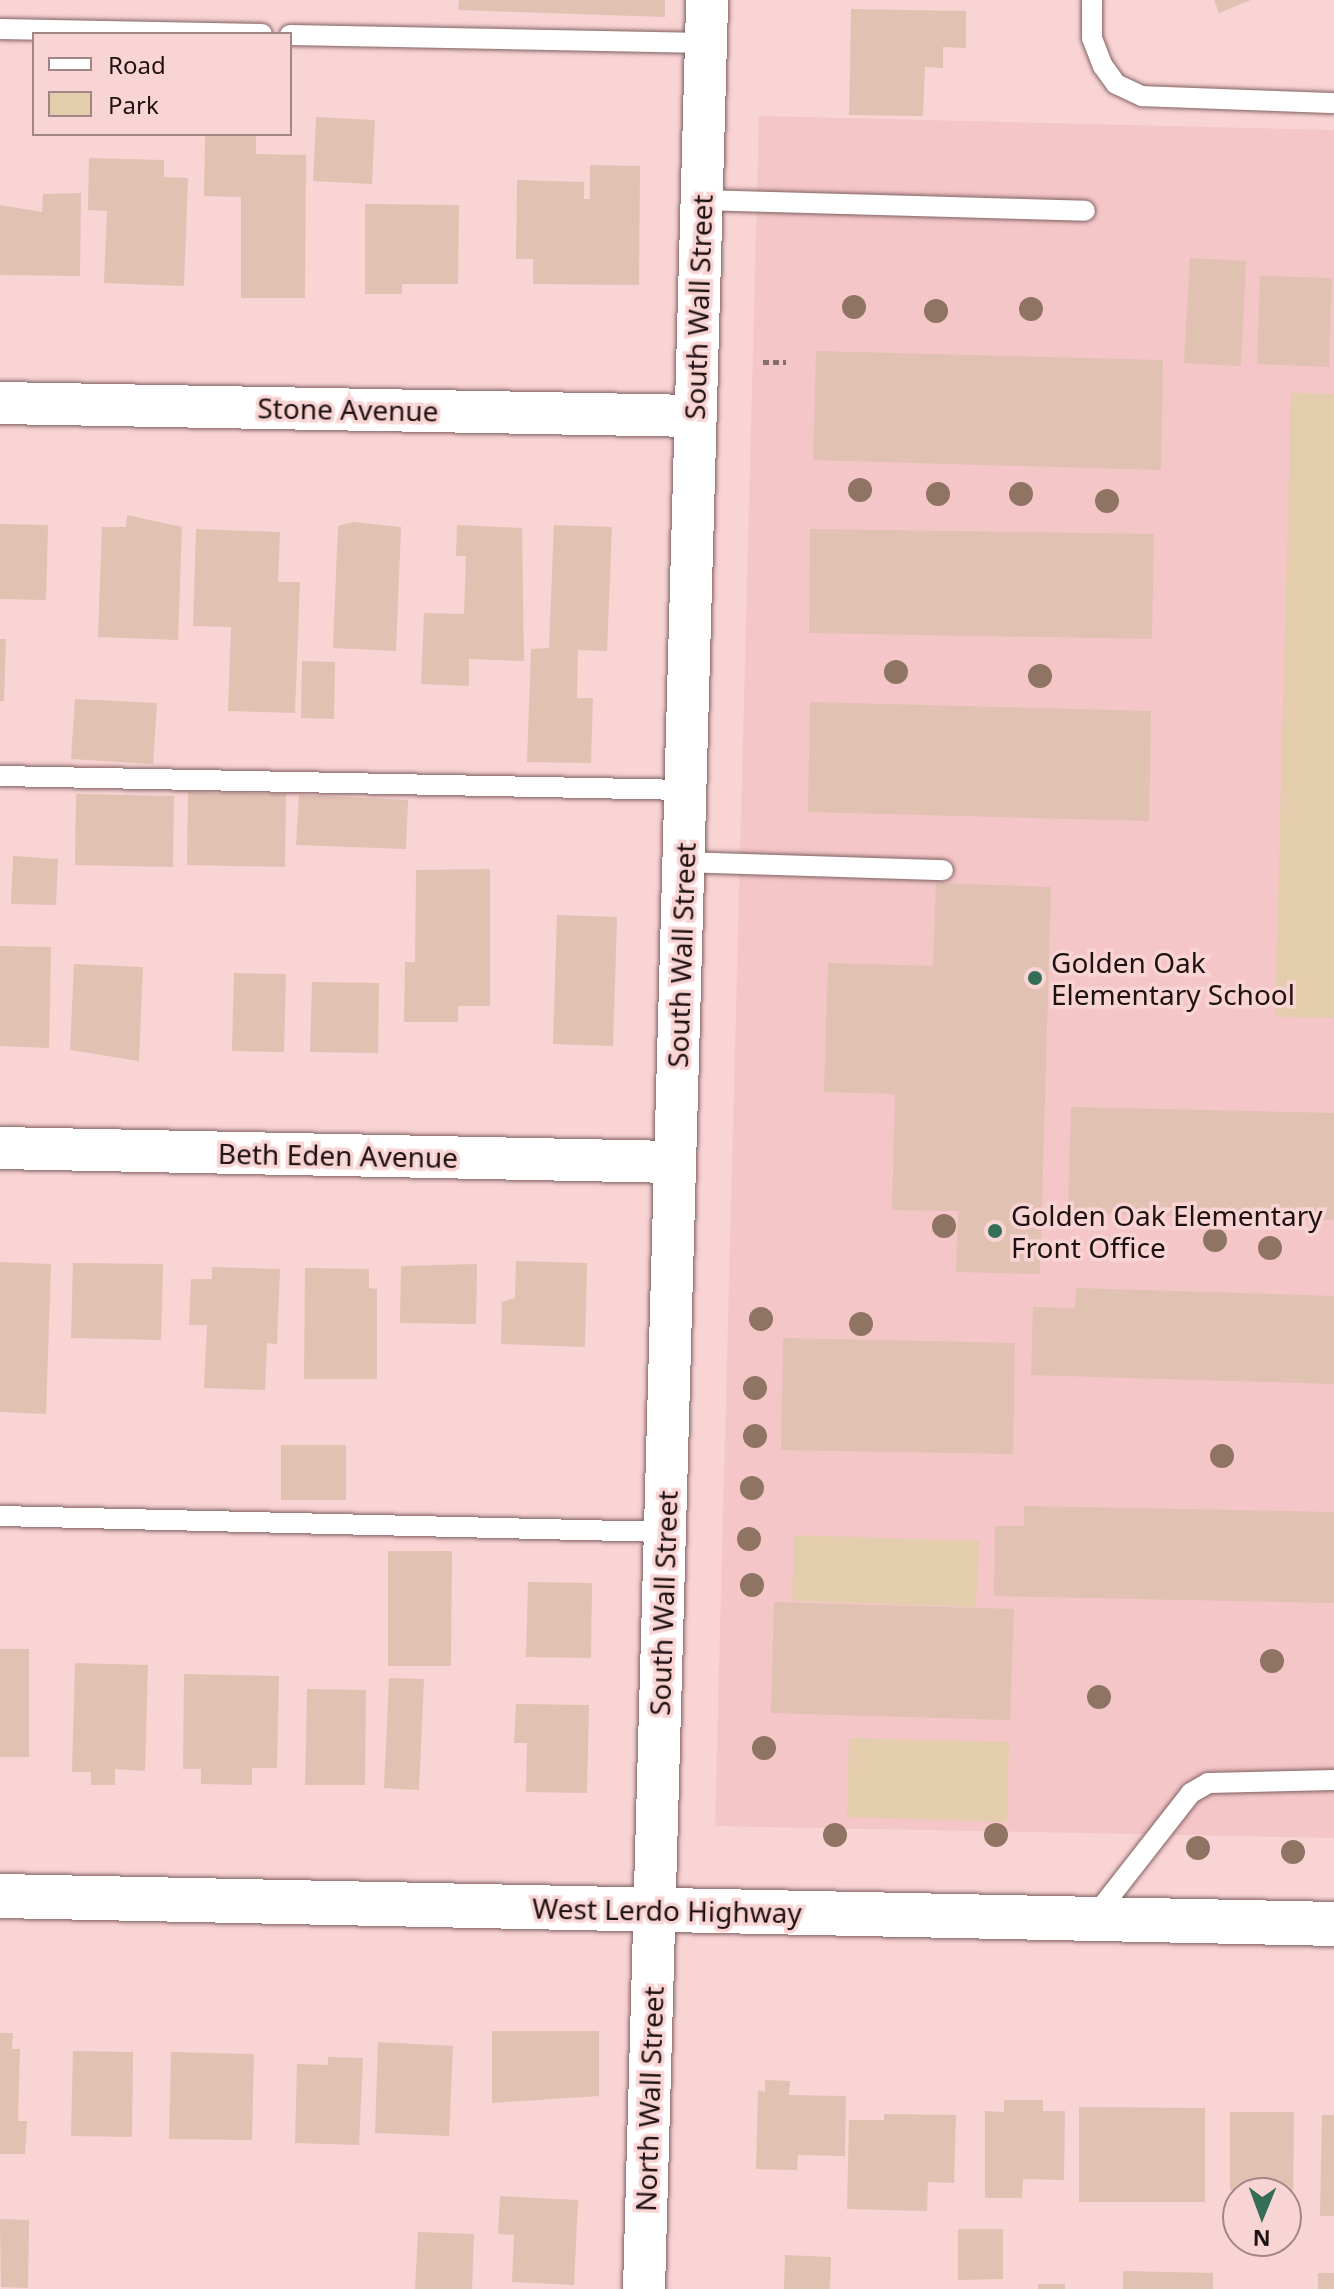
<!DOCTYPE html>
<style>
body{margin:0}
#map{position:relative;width:1334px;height:2289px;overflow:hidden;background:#f9d4d4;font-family:"Noto Sans",sans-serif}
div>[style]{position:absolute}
.built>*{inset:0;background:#f4c6c7}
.green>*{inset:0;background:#e4cdac}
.building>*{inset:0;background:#e0c1b2}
.path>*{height:5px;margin-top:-2.5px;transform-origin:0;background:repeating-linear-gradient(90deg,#866e6f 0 6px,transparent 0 10px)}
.roads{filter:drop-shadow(0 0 2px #816162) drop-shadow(0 0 2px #816162)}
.service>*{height:20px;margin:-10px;padding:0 10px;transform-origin:10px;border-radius:10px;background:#fff}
.minor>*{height:42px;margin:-21px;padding:0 21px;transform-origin:21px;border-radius:21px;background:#fff}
.secondary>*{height:44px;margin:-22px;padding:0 22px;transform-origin:22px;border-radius:22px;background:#fff}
.trees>*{width:24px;height:24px;margin:-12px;border-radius:50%;background:#8f7463}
.dots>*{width:22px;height:22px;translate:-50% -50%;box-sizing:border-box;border:4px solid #f9d4d4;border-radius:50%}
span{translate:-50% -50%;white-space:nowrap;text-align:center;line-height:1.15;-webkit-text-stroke:7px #f9d4d4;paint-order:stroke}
.street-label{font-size:28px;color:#1f1213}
.poi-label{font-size:28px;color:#1f1213}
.left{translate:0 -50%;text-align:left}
.legend{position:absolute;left:32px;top:32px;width:260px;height:104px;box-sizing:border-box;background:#f9d4d4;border:2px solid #a28687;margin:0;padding:10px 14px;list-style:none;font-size:24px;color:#1f1213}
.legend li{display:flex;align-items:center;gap:16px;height:40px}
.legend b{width:40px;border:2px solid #a28687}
.north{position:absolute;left:1222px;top:2177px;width:80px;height:80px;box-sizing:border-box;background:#f9d4d4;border:2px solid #a28687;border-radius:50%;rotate:181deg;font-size:22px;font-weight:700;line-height:32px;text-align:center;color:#1f1213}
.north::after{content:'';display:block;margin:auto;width:28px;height:36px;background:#356e56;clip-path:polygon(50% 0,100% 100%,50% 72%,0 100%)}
</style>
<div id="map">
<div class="built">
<i style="clip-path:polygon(759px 116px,1334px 130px,1334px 1838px,715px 1826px)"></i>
</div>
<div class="green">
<i style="clip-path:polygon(1291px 393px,1334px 394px,1334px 1018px,1275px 1017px)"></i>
<i style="clip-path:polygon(794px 1535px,979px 1541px,976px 1607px,792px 1601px)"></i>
<i style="clip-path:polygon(849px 1738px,1009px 1742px,1007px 1822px,847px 1817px)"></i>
</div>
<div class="building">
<i style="clip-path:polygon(459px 0,665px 0,665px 17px,458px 10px)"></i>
<i style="clip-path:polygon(1214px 0,1251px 0,1219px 13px)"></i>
<i style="clip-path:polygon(851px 9px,966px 11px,966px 48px,943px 47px,943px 68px,925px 67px,923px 116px,849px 115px)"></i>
<i style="clip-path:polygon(316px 117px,375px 120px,372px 184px,313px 181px)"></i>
<i style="clip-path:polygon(205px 135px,256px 136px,256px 154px,306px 155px,305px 298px,241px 298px,241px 197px,204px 196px)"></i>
<i style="clip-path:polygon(89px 158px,164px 160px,164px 177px,188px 178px,184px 286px,104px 283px,107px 211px,88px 210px)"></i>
<i style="clip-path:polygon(590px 165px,640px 166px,639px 285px,533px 284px,533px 259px,516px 259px,517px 180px,584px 182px,584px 199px,590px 199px)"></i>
<i style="clip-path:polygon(81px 193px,80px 276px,0 275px,0 205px,42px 212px,43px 194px)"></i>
<i style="clip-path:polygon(365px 204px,459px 205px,458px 284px,402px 284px,402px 294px,365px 294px)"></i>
<i style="clip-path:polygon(1190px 258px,1246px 261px,1241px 366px,1184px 363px)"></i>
<i style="clip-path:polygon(1260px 276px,1332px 278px,1329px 367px,1257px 364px)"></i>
<i style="clip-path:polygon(816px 351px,1163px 360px,1161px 470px,813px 460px)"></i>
<i style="clip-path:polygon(127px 515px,182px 527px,178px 640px,98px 637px,102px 527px,126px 527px)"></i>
<i style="clip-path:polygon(353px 522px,401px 527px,396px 651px,333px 648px,338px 526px)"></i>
<i style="clip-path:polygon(0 524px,48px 525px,46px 600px,0 599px)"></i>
<i style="clip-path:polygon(457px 525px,522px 528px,524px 661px,469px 659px,469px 686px,421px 684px,424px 613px,464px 614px,466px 556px,456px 556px)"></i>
<i style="clip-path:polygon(554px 525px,612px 527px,607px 651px,578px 650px,577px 698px,593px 698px,591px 763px,527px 762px,531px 649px,549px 648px)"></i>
<i style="clip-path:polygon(196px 529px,280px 532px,278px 582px,300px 582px,295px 713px,228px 711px,231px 627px,193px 626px)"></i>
<i style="clip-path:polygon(810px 529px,1154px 534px,1152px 639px,809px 633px)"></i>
<i style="clip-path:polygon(0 639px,6px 639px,4px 701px,0 701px)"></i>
<i style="clip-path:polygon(302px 661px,335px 662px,334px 719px,301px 718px)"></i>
<i style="clip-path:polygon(75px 699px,157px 703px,153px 764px,71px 759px)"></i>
<i style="clip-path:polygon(810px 702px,1151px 711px,1149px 821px,808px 812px)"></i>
<i style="clip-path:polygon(188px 792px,286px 794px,285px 867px,187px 865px)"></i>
<i style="clip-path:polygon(76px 794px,174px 796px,173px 867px,75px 865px)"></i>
<i style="clip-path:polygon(299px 795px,408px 800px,406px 849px,296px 845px)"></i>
<i style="clip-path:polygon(13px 856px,58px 859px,56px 905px,11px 904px)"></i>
<i style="clip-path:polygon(490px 869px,490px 1006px,458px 1006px,458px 1022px,404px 1022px,405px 962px,415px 962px,416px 870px)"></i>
<i style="clip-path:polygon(936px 883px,1051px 887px,1040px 1274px,956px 1272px,958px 1211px,892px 1210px,895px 1094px,824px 1092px,828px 963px,933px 966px)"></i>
<i style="clip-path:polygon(557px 915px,617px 917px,613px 1046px,553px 1044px)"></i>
<i style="clip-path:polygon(0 946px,51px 947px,49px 1048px,0 1046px)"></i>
<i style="clip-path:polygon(74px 964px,143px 967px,139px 1061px,70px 1050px)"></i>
<i style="clip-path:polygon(234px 973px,286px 974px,284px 1052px,232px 1051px)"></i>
<i style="clip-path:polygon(312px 982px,379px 983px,378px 1053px,310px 1052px)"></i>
<i style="clip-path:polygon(1071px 1107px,1334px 1113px,1334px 1220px,1068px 1213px)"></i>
<i style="clip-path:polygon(516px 1261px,587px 1263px,585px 1347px,501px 1344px,502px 1302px,515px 1298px)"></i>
<i style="clip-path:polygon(0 1262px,51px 1264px,46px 1414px,0 1412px)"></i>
<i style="clip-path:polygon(73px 1263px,163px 1264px,161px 1340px,71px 1338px)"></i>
<i style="clip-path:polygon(477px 1264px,476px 1324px,400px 1323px,401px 1266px)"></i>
<i style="clip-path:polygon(212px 1267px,280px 1269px,277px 1344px,267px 1343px,265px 1390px,204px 1388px,207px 1325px,189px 1325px,191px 1279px,212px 1279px)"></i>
<i style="clip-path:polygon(305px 1268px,369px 1269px,369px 1288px,377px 1289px,377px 1379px,304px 1379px)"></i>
<i style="clip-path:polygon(1076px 1288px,1334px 1296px,1334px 1384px,1031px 1375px,1033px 1307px,1075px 1308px)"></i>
<i style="clip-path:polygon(783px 1338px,1015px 1343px,1013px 1454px,781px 1450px)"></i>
<i style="clip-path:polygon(281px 1445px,346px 1445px,346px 1500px,281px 1500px)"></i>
<i style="clip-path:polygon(1024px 1506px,1334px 1512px,1334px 1603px,994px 1596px,995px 1526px,1024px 1526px)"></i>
<i style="clip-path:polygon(388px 1551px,452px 1551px,451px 1666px,388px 1666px)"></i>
<i style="clip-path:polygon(528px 1582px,592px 1583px,591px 1658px,526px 1657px)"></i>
<i style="clip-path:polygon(774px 1602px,1014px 1609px,1010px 1720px,771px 1713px)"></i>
<i style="clip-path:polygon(0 1649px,29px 1649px,29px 1757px,0 1757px)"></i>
<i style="clip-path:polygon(75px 1663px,148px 1665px,145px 1771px,115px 1769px,115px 1785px,91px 1785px,91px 1772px,72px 1772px)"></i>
<i style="clip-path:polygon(184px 1674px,279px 1676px,277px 1768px,252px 1768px,252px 1785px,201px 1784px,201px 1769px,183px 1769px)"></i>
<i style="clip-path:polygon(389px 1678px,424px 1679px,419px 1790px,384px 1788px)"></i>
<i style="clip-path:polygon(307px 1689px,366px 1690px,365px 1785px,305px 1785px)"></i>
<i style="clip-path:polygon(516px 1704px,589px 1705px,587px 1793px,526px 1792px,527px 1743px,514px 1743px)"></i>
<i style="clip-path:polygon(492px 2031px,599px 2031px,599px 2096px,492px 2103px)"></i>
<i style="clip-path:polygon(0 2033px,13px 2033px,12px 2049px,20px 2049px,18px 2121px,27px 2121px,25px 2154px,0 2154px)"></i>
<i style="clip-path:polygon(378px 2042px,453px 2046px,449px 2136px,375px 2133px)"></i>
<i style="clip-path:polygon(73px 2051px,133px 2052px,132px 2137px,71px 2136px)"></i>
<i style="clip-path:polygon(171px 2052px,254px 2054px,252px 2140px,169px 2139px)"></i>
<i style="clip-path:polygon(328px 2057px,363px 2058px,359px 2145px,295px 2143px,297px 2064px,328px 2065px)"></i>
<i style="clip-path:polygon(765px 2080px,790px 2081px,789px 2095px,846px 2096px,845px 2156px,798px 2155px,797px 2170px,756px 2169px,758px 2091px,765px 2092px)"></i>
<i style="clip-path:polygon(1004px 2100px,1043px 2100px,1043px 2111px,1065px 2111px,1064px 2180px,1023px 2179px,1022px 2198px,985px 2198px,985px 2111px,1004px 2112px)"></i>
<i style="clip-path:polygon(1079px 2107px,1205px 2108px,1205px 2202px,1079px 2202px)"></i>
<i style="clip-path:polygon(1230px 2112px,1294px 2112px,1293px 2215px,1286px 2215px,1286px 2193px,1230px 2190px)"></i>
<i style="clip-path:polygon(884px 2114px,956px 2115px,954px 2183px,928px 2182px,927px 2211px,847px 2209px,849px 2120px,884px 2120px)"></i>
<i style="clip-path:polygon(1322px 2115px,1334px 2115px,1334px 2216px,1320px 2216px)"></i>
<i style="clip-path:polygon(500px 2196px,578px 2200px,574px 2285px,512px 2282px,514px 2235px,498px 2234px)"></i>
<i style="clip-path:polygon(0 2219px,29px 2220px,28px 2288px,1px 2287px)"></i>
<i style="clip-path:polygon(958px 2229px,1003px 2229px,1003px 2279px,958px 2280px)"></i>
<i style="clip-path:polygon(418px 2232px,474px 2234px,472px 2289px,415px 2289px)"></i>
<i style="clip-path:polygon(785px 2255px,831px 2257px,830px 2289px,784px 2289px)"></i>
<i style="clip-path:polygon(1123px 2271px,1213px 2273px,1213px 2289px,1123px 2289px)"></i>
<i style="clip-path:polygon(1318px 2273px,1334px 2273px,1334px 2289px,1318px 2289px)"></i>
<i style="clip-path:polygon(1038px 2284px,1065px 2284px,1065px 2289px,1038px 2289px)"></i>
</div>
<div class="path">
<i style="left:763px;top:362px;width:23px"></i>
</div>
<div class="roads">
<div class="service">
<i style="left:1092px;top:0;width:38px;rotate:90deg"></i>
<i style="left:1092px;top:38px;width:30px;rotate:69deg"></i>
<i style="left:1103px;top:66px;width:22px;rotate:54deg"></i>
<i style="left:1116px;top:84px;width:29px;rotate:25deg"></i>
<i style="left:1142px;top:96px;width:192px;rotate:2.1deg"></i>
<i style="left:0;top:29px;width:262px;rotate:1.1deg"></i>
<i style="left:290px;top:35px;width:415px;rotate:1.1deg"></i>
<i style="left:701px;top:200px;width:384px;rotate:1.6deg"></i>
<i style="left:0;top:776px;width:686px;rotate:1.17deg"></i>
<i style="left:683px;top:862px;width:260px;rotate:1.8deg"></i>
<i style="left:0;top:1516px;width:665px;rotate:1.38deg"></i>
<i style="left:1094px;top:1917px;width:157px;rotate:-52deg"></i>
<i style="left:1191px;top:1793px;width:20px;rotate:-30deg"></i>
<i style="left:1208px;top:1783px;width:126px;rotate:-1.4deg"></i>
</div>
<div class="minor">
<i style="left:0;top:403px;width:695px;rotate:1.07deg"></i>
<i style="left:0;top:1148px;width:675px;rotate:1.19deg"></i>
<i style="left:644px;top:2289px;width:2290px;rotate:-88.42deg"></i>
</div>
<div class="secondary">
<i style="left:0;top:1896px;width:1334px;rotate:1.2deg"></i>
</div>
</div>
<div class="trees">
<i style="left:854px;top:307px"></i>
<i style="left:1031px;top:309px"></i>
<i style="left:936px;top:311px"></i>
<i style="left:860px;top:490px"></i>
<i style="left:938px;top:494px"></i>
<i style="left:1021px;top:494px"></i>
<i style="left:1107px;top:501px"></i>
<i style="left:896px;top:672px"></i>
<i style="left:1040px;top:676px"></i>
<i style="left:944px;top:1226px"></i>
<i style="left:1215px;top:1240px"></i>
<i style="left:1270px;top:1248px"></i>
<i style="left:761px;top:1319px"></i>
<i style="left:861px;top:1324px"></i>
<i style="left:755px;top:1388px"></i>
<i style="left:755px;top:1436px"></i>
<i style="left:1222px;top:1456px"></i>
<i style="left:752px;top:1488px"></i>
<i style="left:749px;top:1539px"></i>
<i style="left:752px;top:1585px"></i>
<i style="left:1272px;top:1661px"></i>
<i style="left:1099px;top:1697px"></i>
<i style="left:764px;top:1748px"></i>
<i style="left:835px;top:1835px"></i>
<i style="left:996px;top:1835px"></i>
<i style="left:1198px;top:1848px"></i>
<i style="left:1293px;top:1852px"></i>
</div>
<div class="dots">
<i style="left:1035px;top:978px;background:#356e56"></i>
<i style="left:995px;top:1231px;background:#356e56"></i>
</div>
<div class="street-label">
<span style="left:698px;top:307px;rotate:-88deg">South Wall Street</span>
<span style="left:348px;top:409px;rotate:1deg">Stone Avenue</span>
<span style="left:681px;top:955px;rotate:-88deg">South Wall Street</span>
<span style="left:338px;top:1155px;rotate:1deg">Beth Eden Avenue</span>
<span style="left:663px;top:1603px;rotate:-88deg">South Wall Street</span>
<span style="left:667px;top:1910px;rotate:1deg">West Lerdo Highway</span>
<span style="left:649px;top:2099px;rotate:-88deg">North Wall Street</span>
</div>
<div class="poi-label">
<span class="left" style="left:1051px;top:978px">Golden Oak<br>Elementary School</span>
<span class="left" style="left:1011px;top:1231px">Golden Oak Elementary<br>Front Office</span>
</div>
<ul class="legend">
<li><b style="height:10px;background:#fff"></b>Road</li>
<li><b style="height:22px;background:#e4cdac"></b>Park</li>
</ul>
<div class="north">N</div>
</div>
